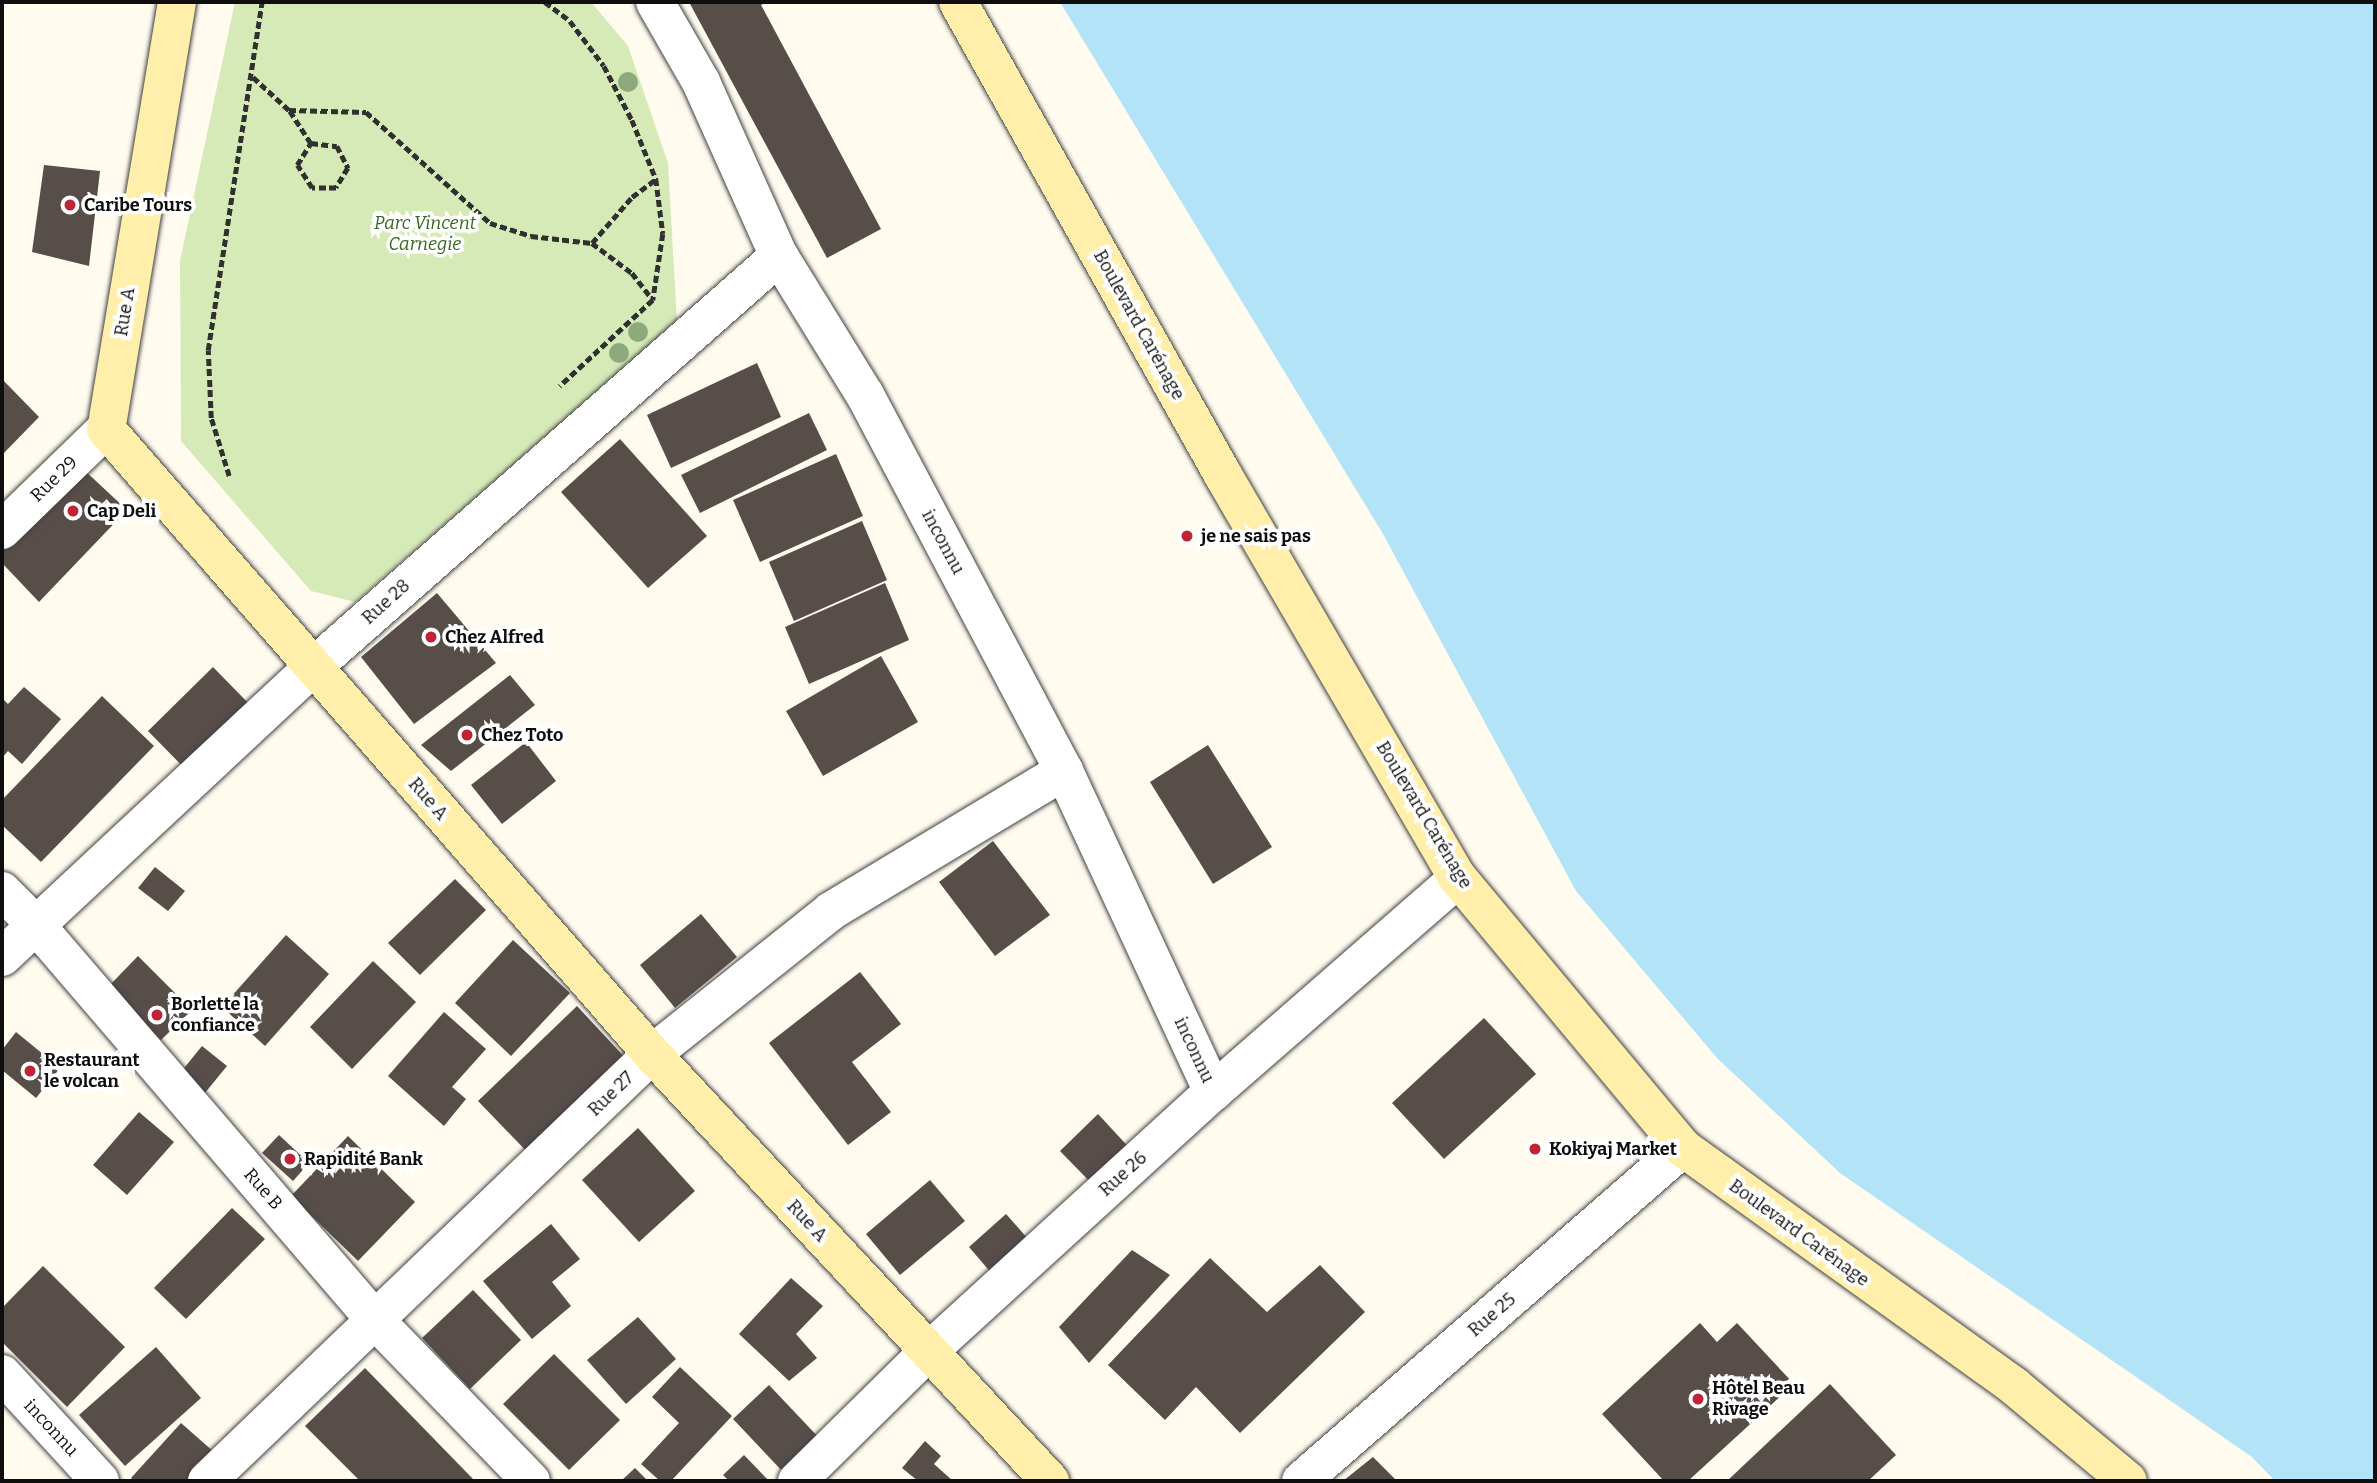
<!DOCTYPE html>
<meta charset="utf-8">
<style>
body{margin:0}
#map{position:relative;width:2377px;height:1483px;overflow:hidden;background:#fffbef;font-family:Bitter,serif}
div>[style]{position:absolute}
.green>*{inset:0;background:#d6eab8}
.water>*{inset:0;background:#b3e3f7}
.building>*{inset:0;background:#574e4a}
.path>*{height:4.5px;margin-top:-2.25px;transform-origin:0;background:repeating-linear-gradient(90deg,#303030 0 7px,transparent 0 10.5px)}
.roads{filter:drop-shadow(0 0 2px #414141) drop-shadow(0 0 2px #414141)}
.street>*{height:38px;margin:-19px;padding:0 19px;transform-origin:19px;border-radius:19px;background:#fff}
.secondary>*{height:38px;margin:-19px;padding:0 19px;transform-origin:19px;border-radius:19px;background:#ffefaa}
.trees>*{width:20px;height:20px;margin:-10px;border-radius:50%;background:#8eaa7c}
.dots>*{width:19px;height:19px;translate:-50% -50%;box-sizing:border-box;border:4px solid #fff;border-radius:50%}
span{translate:-50% -50%;white-space:nowrap;text-align:center;line-height:1.15;-webkit-text-stroke:7px #fff;paint-order:stroke}
.poi-label{font-size:18px;color:#0e0e0e;font-weight:700}
.left{translate:0 -50%;text-align:left}
.park-label{font-size:18px;color:#32671d;font-style:italic}
.street-label{font-size:18px;color:#0e0e0e}
.frame{position:absolute;inset:0;border:4px solid #0e0e0e;pointer-events:none}
</style>
<div id="map">
<div class="green">
<i style="clip-path:polygon(235px 2px,591px 2px,628px 46px,668px 163px,677px 322px,355px 602px,311px 591px,181px 441px,180px 261px)"></i>
</div>
<div class="water">
<i style="clip-path:polygon(1060px 2px,2375px 2px,2375px 1481px,2275px 1481px,2252px 1457px,1840px 1173px,1717px 1058px,1576px 891px,1383px 534px)"></i>
</div>
<div class="building">
<i style="clip-path:polygon(689px 2px,767px 2px,761px 5px,881px 229px,827px 258px)"></i>
<i style="clip-path:polygon(44px 165px,100px 171px,89px 266px,32px 252px)"></i>
<i style="clip-path:polygon(757px 363px,781px 417px,671px 468px,647px 415px)"></i>
<i style="clip-path:polygon(2px 379px,39px 417px,2px 455px)"></i>
<i style="clip-path:polygon(809px 413px,827px 450px,700px 513px,681px 475px)"></i>
<i style="clip-path:polygon(620px 439px,707px 536px,648px 588px,561px 492px)"></i>
<i style="clip-path:polygon(836px 454px,863px 516px,760px 562px,733px 500px)"></i>
<i style="clip-path:polygon(82px 468px,127px 510px,39px 602px,2px 563px,2px 550px)"></i>
<i style="clip-path:polygon(862px 521px,887px 580px,794px 621px,769px 562px)"></i>
<i style="clip-path:polygon(885px 583px,909px 640px,809px 684px,785px 627px)"></i>
<i style="clip-path:polygon(437px 593px,496px 663px,414px 724px,361px 657px)"></i>
<i style="clip-path:polygon(881px 656px,918px 722px,823px 776px,786px 711px)"></i>
<i style="clip-path:polygon(213px 667px,261px 716px,196px 780px,148px 731px)"></i>
<i style="clip-path:polygon(510px 675px,535px 705px,451px 771px,421px 745px)"></i>
<i style="clip-path:polygon(24px 687px,61px 719px,22px 764px,8px 751px,2px 758px,2px 698px,8px 704px)"></i>
<i style="clip-path:polygon(102px 696px,154px 746px,41px 862px,2px 825px,2px 800px)"></i>
<i style="clip-path:polygon(526px 742px,556px 781px,502px 824px,471px 785px)"></i>
<i style="clip-path:polygon(1208px 745px,1272px 847px,1213px 884px,1150px 782px)"></i>
<i style="clip-path:polygon(993px 841px,1050px 915px,995px 956px,939px 882px)"></i>
<i style="clip-path:polygon(155px 867px,185px 891px,168px 911px,138px 888px)"></i>
<i style="clip-path:polygon(455px 879px,486px 910px,420px 975px,388px 943px)"></i>
<i style="clip-path:polygon(701px 914px,737px 957px,675px 1008px,640px 965px)"></i>
<i style="clip-path:polygon(286px 935px,329px 974px,265px 1046px,222px 1007px)"></i>
<i style="clip-path:polygon(513px 940px,570px 993px,511px 1056px,455px 1003px)"></i>
<i style="clip-path:polygon(138px 956px,192px 1010px,161px 1040px,108px 987px)"></i>
<i style="clip-path:polygon(373px 961px,416px 1002px,352px 1069px,310px 1027px)"></i>
<i style="clip-path:polygon(860px 972px,901px 1024px,852px 1062px,891px 1112px,848px 1145px,769px 1043px)"></i>
<i style="clip-path:polygon(577px 1006px,631px 1064px,532px 1157px,478px 1101px)"></i>
<i style="clip-path:polygon(444px 1012px,486px 1049px,452px 1087px,466px 1099px,444px 1126px,388px 1076px)"></i>
<i style="clip-path:polygon(1484px 1018px,1536px 1074px,1444px 1159px,1392px 1103px)"></i>
<i style="clip-path:polygon(16px 1032px,60px 1068px,36px 1098px,2px 1070px,2px 1050px)"></i>
<i style="clip-path:polygon(202px 1046px,227px 1066px,200px 1099px,176px 1078px)"></i>
<i style="clip-path:polygon(139px 1112px,174px 1142px,127px 1195px,93px 1165px)"></i>
<i style="clip-path:polygon(1098px 1114px,1135px 1154px,1098px 1190px,1060px 1151px)"></i>
<i style="clip-path:polygon(638px 1128px,695px 1191px,639px 1242px,582px 1180px)"></i>
<i style="clip-path:polygon(279px 1135px,309px 1163px,293px 1181px,262px 1153px)"></i>
<i style="clip-path:polygon(348px 1136px,415px 1202px,358px 1261px,291px 1196px)"></i>
<i style="clip-path:polygon(930px 1180px,965px 1221px,900px 1275px,866px 1234px)"></i>
<i style="clip-path:polygon(232px 1208px,265px 1239px,186px 1319px,154px 1288px)"></i>
<i style="clip-path:polygon(1006px 1214px,1036px 1248px,999px 1282px,969px 1247px)"></i>
<i style="clip-path:polygon(551px 1224px,580px 1259px,552px 1282px,571px 1306px,532px 1339px,483px 1281px)"></i>
<i style="clip-path:polygon(1132px 1250px,1170px 1275px,1089px 1363px,1059px 1327px)"></i>
<i style="clip-path:polygon(1210px 1258px,1267px 1312px,1320px 1265px,1365px 1312px,1240px 1433px,1196px 1387px,1165px 1420px,1108px 1365px)"></i>
<i style="clip-path:polygon(43px 1266px,125px 1347px,67px 1407px,2px 1342px,2px 1308px)"></i>
<i style="clip-path:polygon(791px 1278px,823px 1306px,796px 1334px,817px 1358px,789px 1381px,739px 1334px)"></i>
<i style="clip-path:polygon(473px 1290px,521px 1340px,470px 1389px,422px 1338px)"></i>
<i style="clip-path:polygon(638px 1317px,676px 1359px,626px 1404px,587px 1360px)"></i>
<i style="clip-path:polygon(1700px 1323px,1717px 1342px,1737px 1323px,1794px 1384px,1688px 1481px,1664px 1481px,1602px 1414px)"></i>
<i style="clip-path:polygon(156px 1347px,201px 1398px,125px 1466px,79px 1415px)"></i>
<i style="clip-path:polygon(554px 1354px,620px 1420px,569px 1470px,503px 1404px)"></i>
<i style="clip-path:polygon(680px 1367px,732px 1416px,671px 1481px,660px 1481px,641px 1464px,679px 1423px,652px 1397px)"></i>
<i style="clip-path:polygon(365px 1368px,473px 1479px,471px 1481px,360px 1481px,305px 1426px)"></i>
<i style="clip-path:polygon(1830px 1384px,1896px 1455px,1868px 1481px,1727px 1481px)"></i>
<i style="clip-path:polygon(769px 1385px,822px 1441px,786px 1475px,733px 1419px)"></i>
<i style="clip-path:polygon(181px 1423px,214px 1452px,187px 1481px,134px 1481px,131px 1478px)"></i>
<i style="clip-path:polygon(925px 1441px,941px 1456px,934px 1464px,953px 1481px,918px 1481px,902px 1468px)"></i>
<i style="clip-path:polygon(744px 1455px,769px 1481px,729px 1481px,723px 1475px)"></i>
<i style="clip-path:polygon(1373px 1457px,1397px 1481px,1343px 1481px)"></i>
<i style="clip-path:polygon(635px 1468px,648px 1481px,621px 1481px)"></i>
</div>
<div class="path">
<i style="left:545px;top:2px;width:31px;rotate:37deg"></i>
<i style="left:570px;top:21px;width:56px;rotate:52.9deg"></i>
<i style="left:604px;top:66px;width:61px;rotate:62.6deg"></i>
<i style="left:632px;top:120px;width:64px;rotate:67.9deg"></i>
<i style="left:656px;top:179px;width:55px;rotate:82.7deg"></i>
<i style="left:663px;top:234px;width:67px;rotate:98.6deg"></i>
<i style="left:653px;top:300px;width:127px;rotate:137.2deg"></i>
<i style="left:253px;top:77px;width:49px;rotate:42.5deg"></i>
<i style="left:289px;top:110px;width:77px;rotate:1.5deg"></i>
<i style="left:366px;top:112px;width:166px;rotate:41.8deg"></i>
<i style="left:490px;top:223px;width:43px;rotate:17.6deg"></i>
<i style="left:531px;top:236px;width:61px;rotate:6.5deg"></i>
<i style="left:592px;top:243px;width:50px;rotate:36.9deg"></i>
<i style="left:632px;top:273px;width:34px;rotate:52deg"></i>
<i style="left:290px;top:111px;width:38px;rotate:57deg"></i>
<i style="left:311px;top:143px;width:26px;rotate:7deg"></i>
<i style="left:337px;top:146px;width:25px;rotate:63deg"></i>
<i style="left:348px;top:168px;width:23px;rotate:121deg"></i>
<i style="left:336px;top:188px;width:24px;rotate:180deg"></i>
<i style="left:312px;top:188px;width:27px;rotate:-123deg"></i>
<i style="left:297px;top:165px;width:26px;rotate:-58deg"></i>
<i style="left:592px;top:243px;width:61px;rotate:-49deg"></i>
<i style="left:632px;top:197px;width:30px;rotate:-37deg"></i>
<i style="left:229px;top:476px;width:61px;rotate:-107.2deg"></i>
<i style="left:211px;top:418px;width:68px;rotate:-92.5deg"></i>
<i style="left:208px;top:350px;width:352px;rotate:-81.2deg"></i>
</div>
<div class="roads">
<div class="street">
<i style="left:655px;top:2px;width:92px;rotate:60.1deg"></i>
<i style="left:701px;top:82px;width:191px;rotate:65.9deg"></i>
<i style="left:779px;top:256px;width:163px;rotate:58.3deg"></i>
<i style="left:865px;top:395px;width:425px;rotate:62.1deg"></i>
<i style="left:1064px;top:771px;width:354px;rotate:65.1deg"></i>
<i style="left:2px;top:530px;width:145px;rotate:-44.2deg"></i>
<i style="left:2px;top:891px;width:48px;rotate:45deg"></i>
<i style="left:36px;top:925px;width:521px;rotate:49.36deg"></i>
<i style="left:375px;top:1320px;width:224px;rotate:45.9deg"></i>
<i style="left:2px;top:957px;width:424px;rotate:-43deg"></i>
<i style="left:312px;top:668px;width:623px;rotate:-41.42deg"></i>
<i style="left:2px;top:1374px;width:145px;rotate:47.5deg"></i>
<i style="left:207px;top:1481px;width:617px;rotate:-43.82deg"></i>
<i style="left:652px;top:1054px;width:229px;rotate:-38.6deg"></i>
<i style="left:831px;top:911px;width:272px;rotate:-31deg"></i>
<i style="left:797px;top:1481px;width:185px;rotate:-44.6deg"></i>
<i style="left:929px;top:1351px;width:384px;rotate:-42.4deg"></i>
<i style="left:1213px;top:1092px;width:325px;rotate:-41.1deg"></i>
<i style="left:1301px;top:1481px;width:507px;rotate:-41.08deg"></i>
</div>
<div class="secondary">
<i style="left:177px;top:2px;width:433px;rotate:99.4deg"></i>
<i style="left:106px;top:429px;width:830px;rotate:48.86deg"></i>
<i style="left:652px;top:1054px;width:584px;rotate:47.01deg"></i>
<i style="left:958px;top:2px;width:542px;rotate:60.74deg"></i>
<i style="left:1223px;top:475px;width:467px;rotate:59.8deg"></i>
<i style="left:1458px;top:878px;width:351px;rotate:50.2deg"></i>
<i style="left:1683px;top:1148px;width:408px;rotate:35.7deg"></i>
<i style="left:2014px;top:1386px;width:148px;rotate:39.8deg"></i>
</div>
</div>
<div class="trees">
<i style="left:628px;top:82px"></i>
<i style="left:638px;top:332px"></i>
<i style="left:619px;top:353px"></i>
</div>
<div class="dots">
<i style="left:70px;top:205px;background:#c12336"></i>
<i style="left:73px;top:511px;background:#c12336"></i>
<i style="left:1187px;top:536px;background:#c12336"></i>
<i style="left:431px;top:637px;background:#c12336"></i>
<i style="left:467px;top:735px;background:#c12336"></i>
<i style="left:157px;top:1015px;background:#c12336"></i>
<i style="left:30px;top:1071px;background:#c12336"></i>
<i style="left:1535px;top:1149px;background:#c12336"></i>
<i style="left:290px;top:1159px;background:#c12336"></i>
<i style="left:1698px;top:1399px;background:#c12336"></i>
</div>
<div class="poi-label">
<span class="left" style="left:84px;top:205px">Caribe Tours</span>
<span class="left" style="left:87px;top:511px">Cap Deli</span>
<span class="left" style="left:1201px;top:536px">je ne sais pas</span>
<span class="left" style="left:445px;top:637px">Chez Alfred</span>
<span class="left" style="left:481px;top:735px">Chez Toto</span>
<span class="left" style="left:171px;top:1015px">Borlette la<br>confiance</span>
<span class="left" style="left:44px;top:1071px">Restaurant<br>le volcan</span>
<span class="left" style="left:1549px;top:1149px">Kokiyaj Market</span>
<span class="left" style="left:304px;top:1159px">Rapidité Bank</span>
<span class="left" style="left:1712px;top:1399px">Hôtel Beau<br>Rivage</span>
</div>
<div class="park-label">
<span style="left:425px;top:234px">Parc Vincent<br>Carnegie</span>
</div>
<div class="street-label">
<span style="left:125px;top:312px;rotate:-81deg">Rue A</span>
<span style="left:1139px;top:325px;rotate:61deg">Boulevard Carénage</span>
<span style="left:54px;top:479px;rotate:-44deg">Rue 29</span>
<span style="left:943px;top:542px;rotate:62deg">inconnu</span>
<span style="left:386px;top:602px;rotate:-42deg">Rue 28</span>
<span style="left:428px;top:799px;rotate:49deg">Rue A</span>
<span style="left:1424px;top:815px;rotate:59deg">Boulevard Carénage</span>
<span style="left:1194px;top:1050px;rotate:65deg">inconnu</span>
<span style="left:611px;top:1094px;rotate:-44deg">Rue 27</span>
<span style="left:1123px;top:1174px;rotate:-42deg">Rue 26</span>
<span style="left:263px;top:1189px;rotate:49deg">Rue B</span>
<span style="left:807px;top:1221px;rotate:47deg">Rue A</span>
<span style="left:1799px;top:1233px;rotate:36deg">Boulevard Carénage</span>
<span style="left:1492px;top:1315px;rotate:-41deg">Rue 25</span>
<span style="left:51px;top:1428px;rotate:47deg">inconnu</span>
</div>
<div class="frame"></div>
</div>
